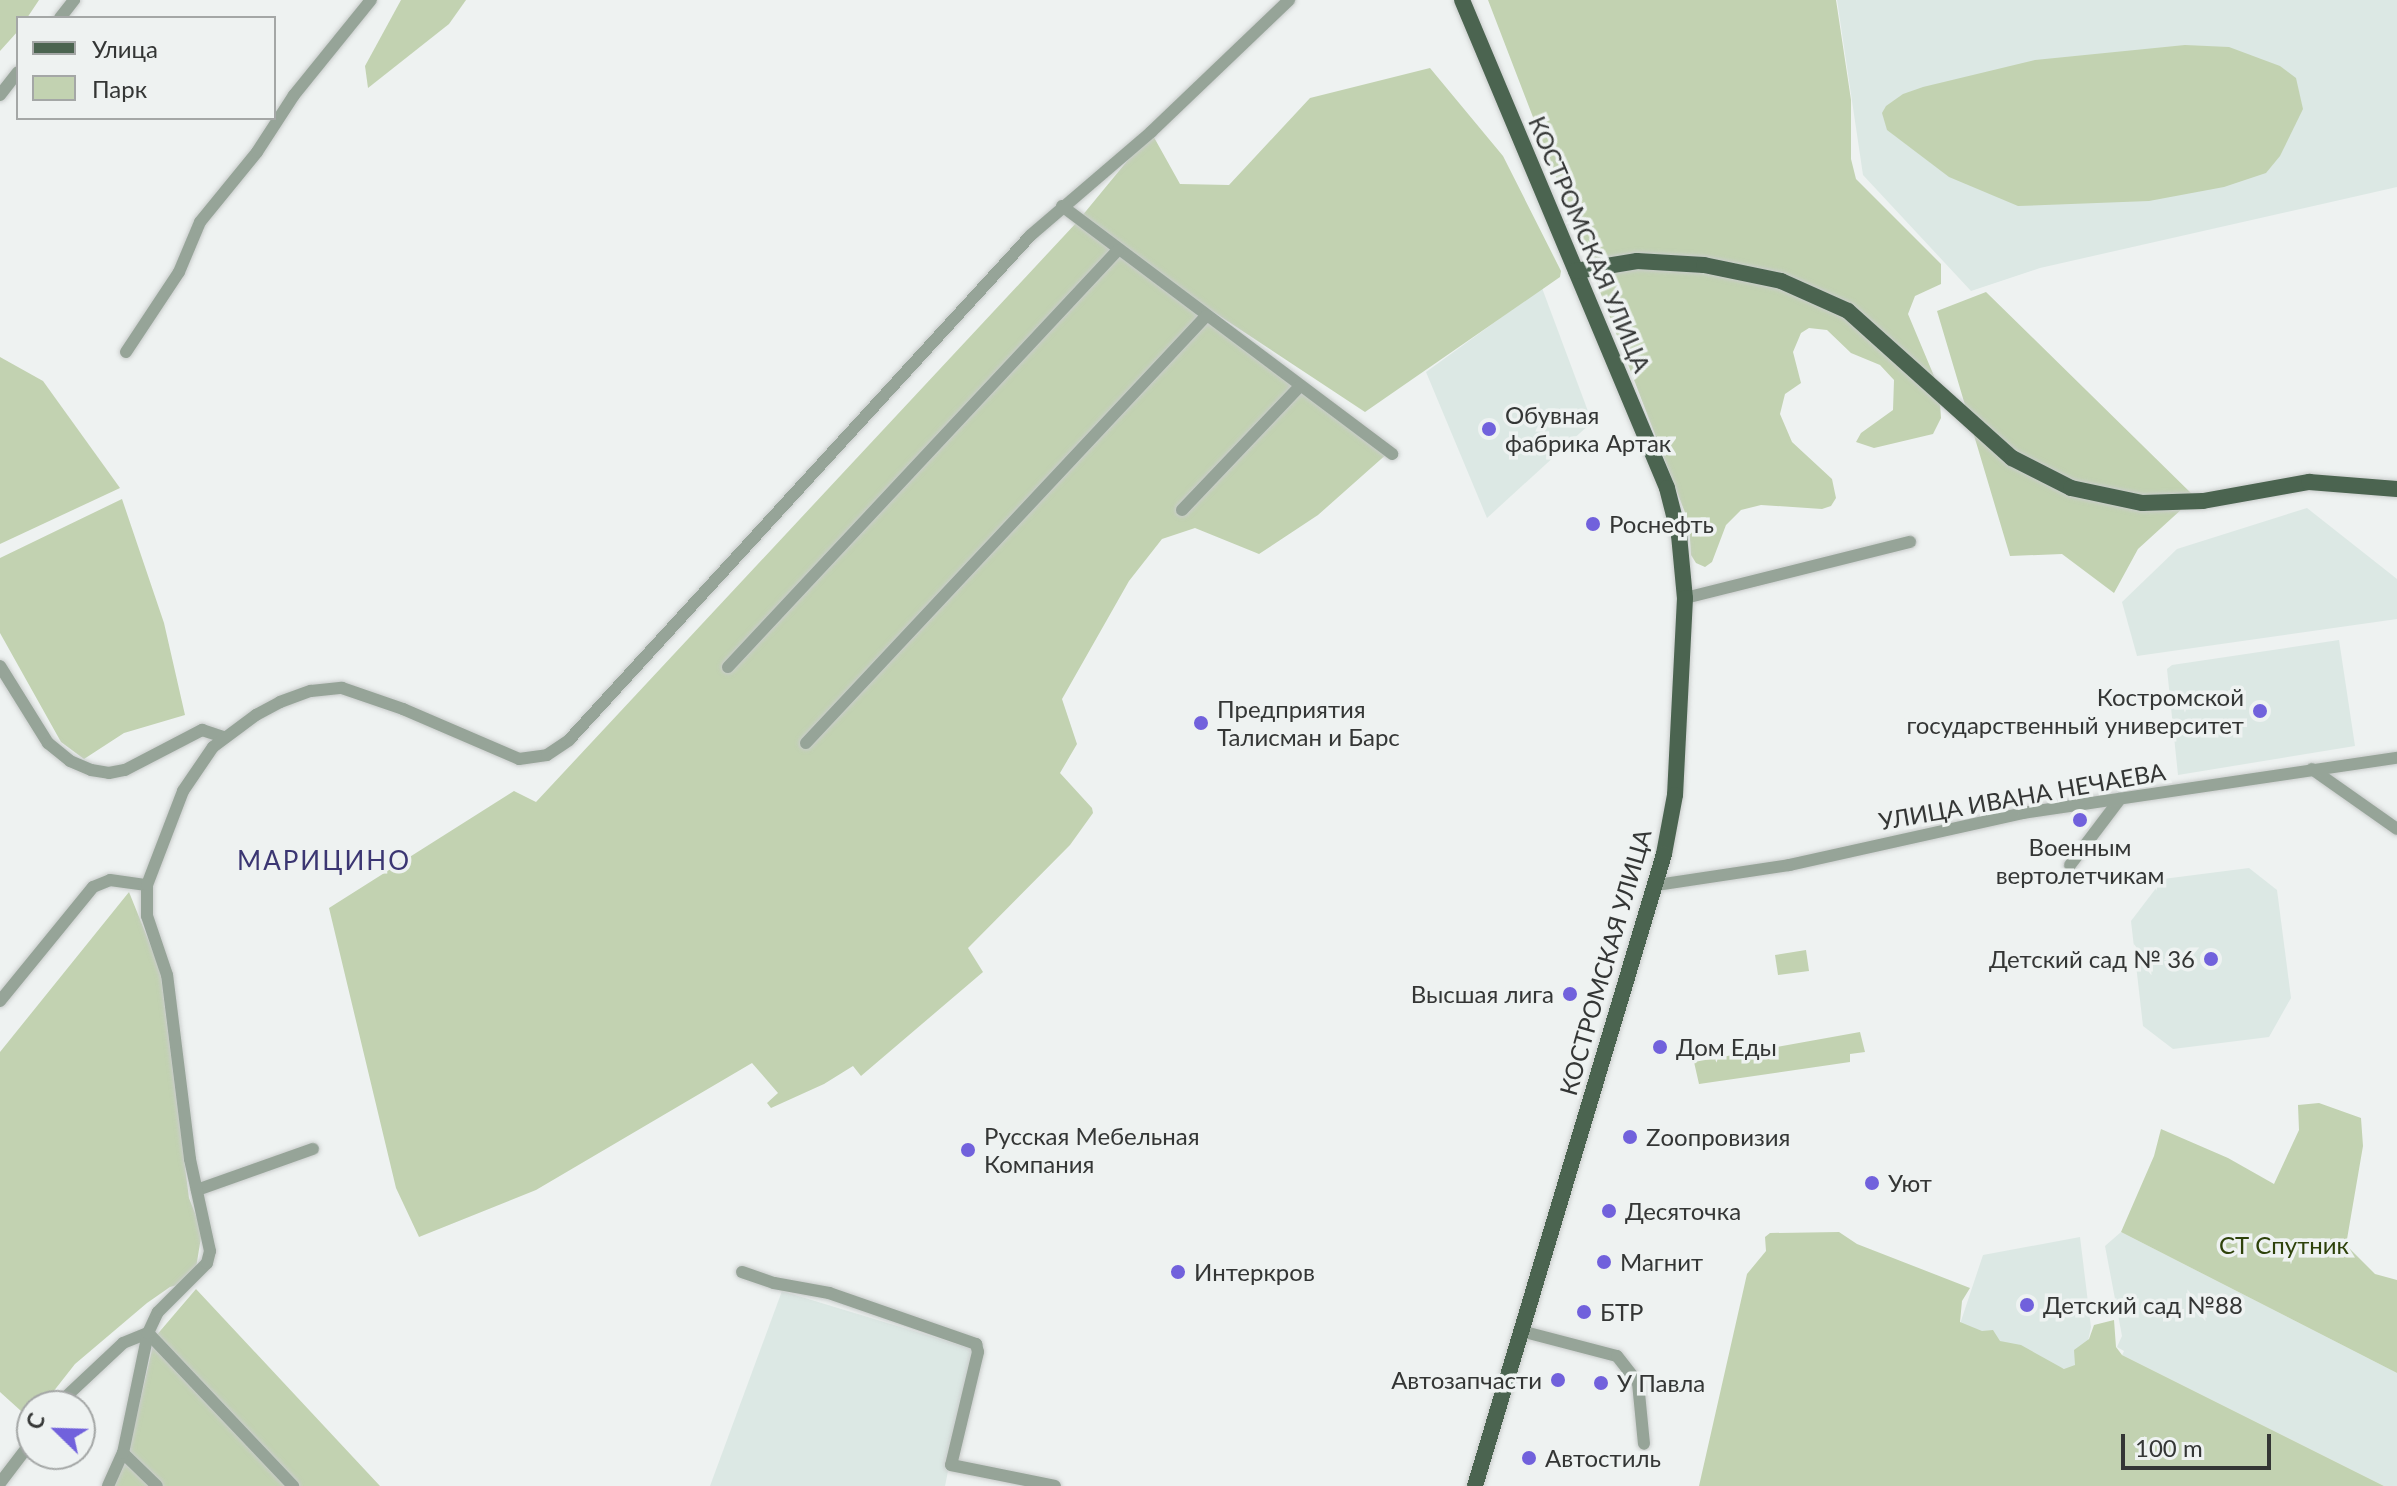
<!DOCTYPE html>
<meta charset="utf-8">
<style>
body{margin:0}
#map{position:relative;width:2397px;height:1486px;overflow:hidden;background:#eef2f1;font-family:Lato,sans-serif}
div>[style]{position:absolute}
.built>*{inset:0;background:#dce8e4}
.green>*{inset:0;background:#c2d2b1}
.roads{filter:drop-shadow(0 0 2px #c9cccb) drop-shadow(0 0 2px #c9cccb)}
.minor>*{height:12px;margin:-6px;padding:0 6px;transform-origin:6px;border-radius:6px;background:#96a498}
.major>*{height:16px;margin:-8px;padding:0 8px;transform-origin:8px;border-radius:8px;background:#4b6450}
.dots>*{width:22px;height:22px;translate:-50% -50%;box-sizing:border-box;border:4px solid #eef2f1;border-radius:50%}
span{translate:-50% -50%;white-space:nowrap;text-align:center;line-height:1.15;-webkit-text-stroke:7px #eef2f1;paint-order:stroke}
.street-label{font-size:24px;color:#343635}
.poi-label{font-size:24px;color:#343635}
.left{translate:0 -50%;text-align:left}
.right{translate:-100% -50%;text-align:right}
.park-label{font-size:24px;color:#2e420a}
.neighbourhood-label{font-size:26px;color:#3b3672;letter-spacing:2px}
.legend{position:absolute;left:16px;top:16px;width:260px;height:104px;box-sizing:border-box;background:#eef2f1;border:2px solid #a4a7a6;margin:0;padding:10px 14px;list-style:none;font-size:24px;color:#343635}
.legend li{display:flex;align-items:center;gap:16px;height:40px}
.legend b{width:40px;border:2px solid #a4a7a6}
.north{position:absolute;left:16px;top:1390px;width:80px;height:80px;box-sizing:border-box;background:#eef2f1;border:2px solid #a4a7a6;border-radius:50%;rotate:293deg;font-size:22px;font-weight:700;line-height:32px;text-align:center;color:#343635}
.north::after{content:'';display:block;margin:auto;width:28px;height:36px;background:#7161dc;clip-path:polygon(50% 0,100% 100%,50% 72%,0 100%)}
.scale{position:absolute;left:2121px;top:1434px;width:150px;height:36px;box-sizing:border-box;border:4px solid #343635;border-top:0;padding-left:10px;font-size:24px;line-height:28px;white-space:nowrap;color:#343635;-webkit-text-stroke:6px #eef2f1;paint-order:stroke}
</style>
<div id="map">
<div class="built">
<i style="clip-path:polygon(1837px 0,2397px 0,2397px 187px,2040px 268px,1971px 291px,1863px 175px)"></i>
<i style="clip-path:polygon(1542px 288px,1592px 422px,1487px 518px,1426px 372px)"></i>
<i style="clip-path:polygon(2307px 508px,2397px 579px,2397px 619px,2137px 656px,2122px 602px,2177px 549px)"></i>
<i style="clip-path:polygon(2339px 640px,2355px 746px,2178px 775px,2167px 669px,2172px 665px)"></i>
<i style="clip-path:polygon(2249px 868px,2277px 890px,2291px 998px,2269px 1037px,2173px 1049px,2143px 1026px,2131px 921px,2163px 879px)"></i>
<i style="clip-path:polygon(2121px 1232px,2397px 1373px,2397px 1486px,2384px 1486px,2122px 1355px,2124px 1351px,2117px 1347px,2122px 1336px,2105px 1246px)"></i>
<i style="clip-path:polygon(2080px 1237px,2091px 1327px,2081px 1374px,1956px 1336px,1983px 1255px)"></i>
<i style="clip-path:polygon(782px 1291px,973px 1349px,945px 1486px,710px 1486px)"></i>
</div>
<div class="green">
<i style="clip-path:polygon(0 0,39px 0,27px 18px,18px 18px,18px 31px,0 51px)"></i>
<i style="clip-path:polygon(401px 0,466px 0,449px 24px,368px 88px,365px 66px)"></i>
<i style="clip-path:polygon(1488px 0,1836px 0,1851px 100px,1851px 159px,1856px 179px,1941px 264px,1941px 284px,1915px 296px,1908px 314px,1939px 388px,1941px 418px,1933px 434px,1874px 448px,1856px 442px,1861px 433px,1893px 410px,1894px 380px,1880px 365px,1851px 353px,1827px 330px,1809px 328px,1801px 333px,1793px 352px,1801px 383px,1785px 394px,1780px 414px,1792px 442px,1832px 479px,1836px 498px,1831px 506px,1822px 509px,1761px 505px,1741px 510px,1726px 525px,1712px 562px,1705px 567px,1696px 563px,1691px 555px,1689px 523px)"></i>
<i style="clip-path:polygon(2185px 45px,2229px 47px,2280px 66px,2296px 78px,2303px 109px,2280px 156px,2266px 173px,2224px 187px,2149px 201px,2018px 206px,1949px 177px,1887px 130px,1882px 113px,1886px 106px,1903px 94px,1923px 87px,2035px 60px)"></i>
<i style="clip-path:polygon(1430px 68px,1503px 156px,1561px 271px,1560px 277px,1365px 412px,1094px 233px,1389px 452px,1318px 515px,1259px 554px,1195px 528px,1162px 539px,1129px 581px,1062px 699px,1077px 744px,1060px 773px,1092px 808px,1093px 813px,1070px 845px,968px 948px,983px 972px,861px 1076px,853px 1066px,824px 1084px,771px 1108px,767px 1103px,778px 1093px,752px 1063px,536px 1190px,419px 1237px,396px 1188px,329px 908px,514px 791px,536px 802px,1077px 222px,1151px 132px,1180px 184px,1229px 185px,1310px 98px)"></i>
<i style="clip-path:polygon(1986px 292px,2195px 497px,2138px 549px,2114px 593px,2062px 554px,2010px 556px,1937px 311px)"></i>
<i style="clip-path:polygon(0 357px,43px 381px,120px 488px,0 544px)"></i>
<i style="clip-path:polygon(122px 499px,164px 623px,185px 715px,124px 733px,84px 759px,61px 742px,0 633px,0 558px)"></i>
<i style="clip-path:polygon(129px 892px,160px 969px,189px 1198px,202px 1231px,196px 1268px,181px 1284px,170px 1287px,147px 1303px,75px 1364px,42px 1406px,32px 1406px,31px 1420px,0 1392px,0 1052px)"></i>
<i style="clip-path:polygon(1806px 950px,1809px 971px,1778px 975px,1775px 955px)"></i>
<i style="clip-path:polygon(1860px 1032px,1865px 1052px,1850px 1054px,1850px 1062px,1699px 1084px,1694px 1062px)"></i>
<i style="clip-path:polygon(2319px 1103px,2361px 1118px,2363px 1146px,2346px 1245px,2375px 1274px,2397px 1280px,2397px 1373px,2121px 1232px,2154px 1156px,2161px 1129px,2228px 1158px,2274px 1184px,2299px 1130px,2298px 1105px)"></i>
<i style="clip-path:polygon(1839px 1232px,1857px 1244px,1970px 1288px,1962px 1301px,1960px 1322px,1982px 1331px,1993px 1330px,2000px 1341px,2021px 1345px,2064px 1369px,2075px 1365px,2074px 1350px,2089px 1339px,2094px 1325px,2114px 1320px,2116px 1347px,2122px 1355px,2384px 1486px,1699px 1486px,1747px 1274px,1766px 1251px,1765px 1237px,1770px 1233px)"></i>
<i style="clip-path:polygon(196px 1289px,380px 1486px,110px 1486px,130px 1444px,155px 1337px)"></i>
</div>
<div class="roads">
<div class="minor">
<i style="left:60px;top:18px;width:23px;rotate:-52deg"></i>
<i style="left:0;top:95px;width:29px;rotate:-52deg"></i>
<i style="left:1062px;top:206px;width:413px;rotate:36.9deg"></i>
<i style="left:126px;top:352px;width:96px;rotate:-56.5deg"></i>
<i style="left:179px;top:272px;width:54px;rotate:-67.2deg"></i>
<i style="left:200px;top:222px;width:90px;rotate:-50.8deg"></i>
<i style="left:257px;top:152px;width:68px;rotate:-57deg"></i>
<i style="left:294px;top:95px;width:122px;rotate:-51deg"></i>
<i style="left:1182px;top:510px;width:170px;rotate:-46.4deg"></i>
<i style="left:1685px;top:598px;width:232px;rotate:-14deg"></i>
<i style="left:0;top:666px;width:91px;rotate:58.1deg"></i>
<i style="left:48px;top:743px;width:28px;rotate:39deg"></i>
<i style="left:70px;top:761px;width:23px;rotate:23deg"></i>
<i style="left:91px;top:770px;width:18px;rotate:9deg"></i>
<i style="left:109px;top:773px;width:16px;rotate:-11deg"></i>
<i style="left:125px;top:770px;width:87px;rotate:-27.5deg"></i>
<i style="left:202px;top:730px;width:23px;rotate:18deg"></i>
<i style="left:728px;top:667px;width:571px;rotate:-46.92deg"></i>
<i style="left:806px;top:743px;width:585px;rotate:-46.87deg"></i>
<i style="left:2312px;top:769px;width:104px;rotate:35.2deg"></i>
<i style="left:2070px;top:865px;width:83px;rotate:-52.9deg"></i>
<i style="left:1657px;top:885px;width:134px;rotate:-8.6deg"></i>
<i style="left:1789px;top:865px;width:240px;rotate:-12.5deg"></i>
<i style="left:2023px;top:813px;width:378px;rotate:-8.4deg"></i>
<i style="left:0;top:1001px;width:147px;rotate:-50.8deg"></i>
<i style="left:93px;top:887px;width:18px;rotate:-22deg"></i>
<i style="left:110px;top:880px;width:37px;rotate:8deg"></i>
<i style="left:197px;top:1190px;width:123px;rotate:-19.5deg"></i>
<i style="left:742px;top:1272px;width:34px;rotate:19deg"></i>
<i style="left:774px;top:1283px;width:56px;rotate:10.3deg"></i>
<i style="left:829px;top:1293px;width:156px;rotate:19.1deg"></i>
<i style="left:976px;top:1344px;width:8px;rotate:76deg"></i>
<i style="left:978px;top:1352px;width:116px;rotate:103.4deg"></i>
<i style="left:951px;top:1465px;width:106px;rotate:11.4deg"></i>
<i style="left:1521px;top:1331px;width:99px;rotate:14.6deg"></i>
<i style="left:1617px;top:1356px;width:34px;rotate:52deg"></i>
<i style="left:1638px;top:1383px;width:61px;rotate:84.4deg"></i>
<i style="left:56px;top:1406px;width:92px;rotate:-43.2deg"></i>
<i style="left:123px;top:1343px;width:27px;rotate:-22deg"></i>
<i style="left:148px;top:1333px;width:211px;rotate:46.5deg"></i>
<i style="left:123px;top:1453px;width:47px;rotate:44.1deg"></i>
<i style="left:0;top:1483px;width:53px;rotate:-52.7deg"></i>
<i style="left:108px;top:1486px;width:36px;rotate:-66deg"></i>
<i style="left:123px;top:1453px;width:123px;rotate:-78.2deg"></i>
<i style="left:148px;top:1333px;width:23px;rotate:-65deg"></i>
<i style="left:158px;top:1312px;width:69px;rotate:-45deg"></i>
<i style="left:207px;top:1263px;width:12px;rotate:-76deg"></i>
<i style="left:210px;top:1251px;width:94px;rotate:-102.3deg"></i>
<i style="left:190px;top:1159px;width:185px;rotate:-97.1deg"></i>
<i style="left:167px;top:975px;width:62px;rotate:-108.7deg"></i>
<i style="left:147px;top:916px;width:31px;rotate:-90deg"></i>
<i style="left:147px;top:885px;width:101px;rotate:-69deg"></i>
<i style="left:183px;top:791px;width:53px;rotate:-55.7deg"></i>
<i style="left:213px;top:747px;width:54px;rotate:-36.7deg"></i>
<i style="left:256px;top:715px;width:27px;rotate:-28deg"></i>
<i style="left:280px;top:702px;width:33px;rotate:-20deg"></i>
<i style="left:311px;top:691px;width:31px;rotate:-6deg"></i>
<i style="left:342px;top:688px;width:65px;rotate:19deg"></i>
<i style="left:403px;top:709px;width:126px;rotate:23.3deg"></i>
<i style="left:519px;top:759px;width:28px;rotate:-8deg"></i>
<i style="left:547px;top:755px;width:27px;rotate:-34deg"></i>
<i style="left:569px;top:740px;width:684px;rotate:-47.55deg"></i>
<i style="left:1031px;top:235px;width:158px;rotate:-40.6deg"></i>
<i style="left:1151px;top:132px;width:191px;rotate:-43.7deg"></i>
</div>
<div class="major">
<i style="left:1462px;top:0;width:529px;rotate:67.21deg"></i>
<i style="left:1667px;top:488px;width:49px;rotate:75.7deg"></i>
<i style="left:1679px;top:535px;width:63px;rotate:84.6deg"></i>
<i style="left:1685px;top:598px;width:197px;rotate:92.9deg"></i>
<i style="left:1675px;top:795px;width:60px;rotate:100.6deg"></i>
<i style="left:1664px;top:854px;width:660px;rotate:106.65deg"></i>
<i style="left:1576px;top:271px;width:62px;rotate:-9.3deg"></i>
<i style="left:1637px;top:261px;width:67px;rotate:3.4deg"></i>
<i style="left:1704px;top:265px;width:79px;rotate:11.7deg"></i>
<i style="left:1781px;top:281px;width:73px;rotate:24.1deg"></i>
<i style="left:1848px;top:311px;width:220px;rotate:41.9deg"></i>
<i style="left:2012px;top:458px;width:66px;rotate:27deg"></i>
<i style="left:2071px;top:488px;width:73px;rotate:11.9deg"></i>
<i style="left:2142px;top:503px;width:61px;rotate:-1.9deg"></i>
<i style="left:2203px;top:501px;width:108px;rotate:-10.2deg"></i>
<i style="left:2309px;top:482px;width:88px;rotate:4.5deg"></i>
</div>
</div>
<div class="dots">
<i style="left:1489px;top:429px;background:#7161dc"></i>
<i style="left:1593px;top:524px;background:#7161dc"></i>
<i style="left:2260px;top:711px;background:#7161dc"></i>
<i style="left:1201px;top:723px;background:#7161dc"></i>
<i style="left:2080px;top:820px;background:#7161dc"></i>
<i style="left:2211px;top:959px;background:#7161dc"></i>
<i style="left:1570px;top:994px;background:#7161dc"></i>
<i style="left:1660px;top:1047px;background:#7161dc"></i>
<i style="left:1630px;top:1137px;background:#7161dc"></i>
<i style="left:968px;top:1150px;background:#7161dc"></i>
<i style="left:1872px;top:1183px;background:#7161dc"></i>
<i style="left:1609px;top:1211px;background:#7161dc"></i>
<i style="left:1604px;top:1262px;background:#7161dc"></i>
<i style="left:1178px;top:1272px;background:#7161dc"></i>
<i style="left:2027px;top:1305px;background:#7161dc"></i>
<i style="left:1584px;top:1312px;background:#7161dc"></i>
<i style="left:1558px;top:1380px;background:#7161dc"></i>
<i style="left:1601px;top:1383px;background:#7161dc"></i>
<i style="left:1529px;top:1458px;background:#7161dc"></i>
</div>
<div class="street-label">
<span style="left:1590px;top:244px;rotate:67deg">КОСТРОМСКАЯ УЛИЦА</span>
<span style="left:2022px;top:796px;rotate:-10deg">УЛИЦА ИВАНА НЕЧАЕВА</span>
<span style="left:1605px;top:962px;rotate:-74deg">КОСТРОМСКАЯ УЛИЦА</span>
</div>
<div class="poi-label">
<span class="left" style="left:1505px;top:429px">Обувная<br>фабрика Артак</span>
<span class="left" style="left:1609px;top:524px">Роснефть</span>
<span class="right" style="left:2244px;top:711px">Костромской<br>государственный университет</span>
<span class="left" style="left:1217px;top:723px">Предприятия<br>Талисман и Барс</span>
<span style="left:2080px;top:861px">Военным<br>вертолетчикам</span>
<span class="right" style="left:2195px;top:959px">Детский сад № 36</span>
<span class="right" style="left:1554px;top:994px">Высшая лига</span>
<span class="left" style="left:1676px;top:1047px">Дом Еды</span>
<span class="left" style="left:984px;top:1150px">Русская Мебельная<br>Компания</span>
<span class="left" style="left:1646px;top:1137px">Zоопровизия</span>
<span class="left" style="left:1888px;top:1183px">Уют</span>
<span class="left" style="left:1625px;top:1211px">Десяточка</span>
<span class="left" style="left:1620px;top:1262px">Магнит</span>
<span class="left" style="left:1194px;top:1272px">Интеркров</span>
<span class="left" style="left:2043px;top:1305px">Детский сад №88</span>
<span class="left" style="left:1600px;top:1312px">БТР</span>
<span class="right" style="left:1542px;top:1380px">Автозапчасти</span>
<span class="left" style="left:1617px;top:1383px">У Павла</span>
<span class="left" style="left:1545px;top:1458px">Автостиль</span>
</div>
<div class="park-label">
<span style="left:2284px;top:1245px">СТ Спутник</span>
</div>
<div class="neighbourhood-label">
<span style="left:324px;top:861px">МАРИЦИНО</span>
</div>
<ul class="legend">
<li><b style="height:10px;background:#4b6450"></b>Улица</li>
<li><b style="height:22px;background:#c2d2b1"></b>Парк</li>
</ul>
<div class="north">С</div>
<div class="scale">100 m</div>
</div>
